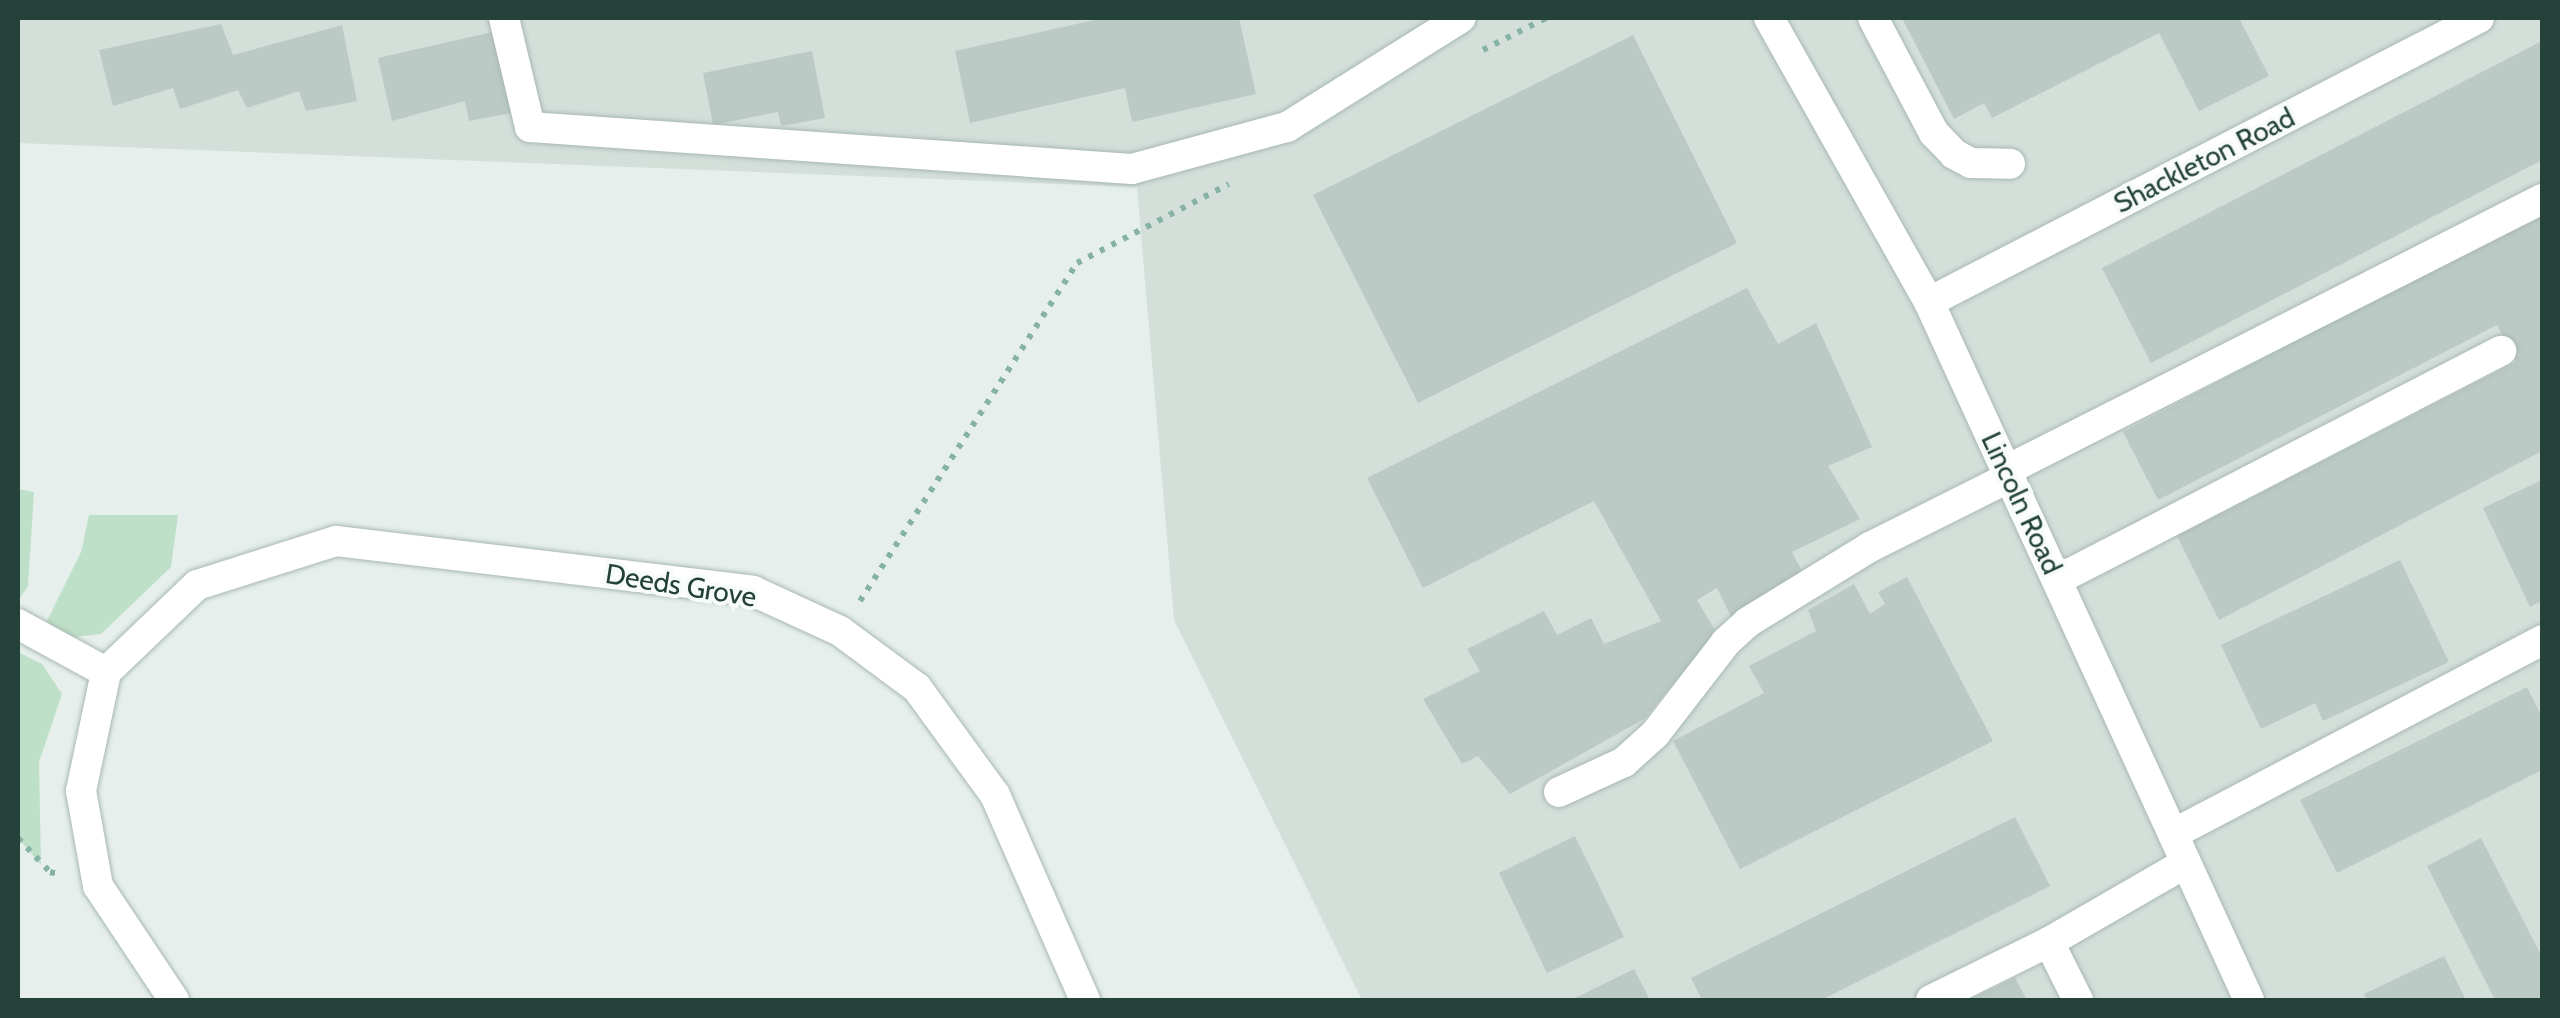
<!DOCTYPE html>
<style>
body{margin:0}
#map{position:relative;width:2560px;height:1018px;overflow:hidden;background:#e6efeb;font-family:Cabin,sans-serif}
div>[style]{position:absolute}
.built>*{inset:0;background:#d4dfda}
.green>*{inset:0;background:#bfe0c8}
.building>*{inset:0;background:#bbcac4}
.path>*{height:6px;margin-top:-3px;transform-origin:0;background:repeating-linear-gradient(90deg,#86b3a5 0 5px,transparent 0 13px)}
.roads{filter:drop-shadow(0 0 2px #a8b8b2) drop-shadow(0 0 2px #a8b8b2)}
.minor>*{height:30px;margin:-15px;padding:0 15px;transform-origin:15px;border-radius:15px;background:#fff}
span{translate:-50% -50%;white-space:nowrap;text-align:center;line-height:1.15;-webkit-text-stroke:8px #f7fbf9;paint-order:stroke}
.street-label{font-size:28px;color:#24423a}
.frame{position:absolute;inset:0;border:20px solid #24423a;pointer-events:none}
</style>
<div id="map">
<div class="built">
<i style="clip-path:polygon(18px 18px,2542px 18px,2542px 1000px,1362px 1000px,1174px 620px,1137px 187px,18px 143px)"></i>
</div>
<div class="green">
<i style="clip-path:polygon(18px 489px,34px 492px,28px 586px,18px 601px)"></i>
<i style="clip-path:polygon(89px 515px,178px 515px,171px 567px,101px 634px,74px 637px,44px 627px,81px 552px)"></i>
<i style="clip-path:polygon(18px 652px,42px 664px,62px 694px,39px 762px,41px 865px,18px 838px)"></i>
</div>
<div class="building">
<i style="clip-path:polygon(1103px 18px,1239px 18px,1256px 94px,1132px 122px,1125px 88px,970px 123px,955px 51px)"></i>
<i style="clip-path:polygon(1902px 18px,2239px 18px,2269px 76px,2199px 111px,2159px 33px,1992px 118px,1984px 103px,1954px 119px)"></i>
<i style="clip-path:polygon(221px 24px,233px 55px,342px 25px,357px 101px,306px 111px,299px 91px,247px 108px,238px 90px,180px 109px,173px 88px,113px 106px,99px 50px)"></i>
<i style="clip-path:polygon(497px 31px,511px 113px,469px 121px,465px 101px,392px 121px,378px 58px)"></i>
<i style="clip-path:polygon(1633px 35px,1737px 243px,1418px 403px,1313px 195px)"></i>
<i style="clip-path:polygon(2542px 41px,2542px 160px,2151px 363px,2102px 268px)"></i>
<i style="clip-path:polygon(812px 51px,825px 118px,781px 126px,778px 112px,713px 125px,703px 73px)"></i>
<i style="clip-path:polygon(2542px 211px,2542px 451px,2219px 620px,2177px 536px,2516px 362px,2497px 325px,2158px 500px,2123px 432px)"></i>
<i style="clip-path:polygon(1747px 288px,1778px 344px,1816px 323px,1872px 447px,1828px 466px,1860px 519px,1792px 552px,1806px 579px,1732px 619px,1717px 588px,1697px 600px,1716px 632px,1644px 719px,1510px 794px,1478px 756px,1462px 764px,1423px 699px,1480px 671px,1467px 649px,1544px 611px,1557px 635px,1591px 618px,1604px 644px,1661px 621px,1594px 501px,1423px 588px,1367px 478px)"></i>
<i style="clip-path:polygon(2542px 480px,2542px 601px,2530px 607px,2483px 508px)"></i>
<i style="clip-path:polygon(2400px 560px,2449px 662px,2323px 721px,2315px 703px,2261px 729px,2221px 645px)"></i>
<i style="clip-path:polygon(1907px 577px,1993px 741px,1740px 869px,1673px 741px,1764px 693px,1749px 666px,1816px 631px,1808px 610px,1854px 584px,1870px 614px,1885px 604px,1878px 592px)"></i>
<i style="clip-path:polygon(2527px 687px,2542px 717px,2542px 770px,2337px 873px,2300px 800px)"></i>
<i style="clip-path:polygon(2015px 817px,2050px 886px,1821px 1000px,1702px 1000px,1691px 978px)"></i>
<i style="clip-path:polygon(1575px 836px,1624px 937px,1547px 973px,1499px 873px)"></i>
<i style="clip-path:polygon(2481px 838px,2542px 957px,2542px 1000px,2495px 1000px,2427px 866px)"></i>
<i style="clip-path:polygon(2444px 956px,2466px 1000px,2367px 1000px,2364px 994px)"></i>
<i style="clip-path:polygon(1634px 969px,1650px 1000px,1571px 1000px)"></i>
<i style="clip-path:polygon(2015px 978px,2027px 1000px,1969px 1000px)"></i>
</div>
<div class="path">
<i style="left:1483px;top:50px;width:71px;rotate:-26.9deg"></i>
<i style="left:860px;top:601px;width:402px;rotate:-57.3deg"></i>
<i style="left:1077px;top:263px;width:171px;rotate:-27.5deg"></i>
<i style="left:18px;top:838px;width:47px;rotate:46.7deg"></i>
<i style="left:50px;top:872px;width:11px;rotate:15deg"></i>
</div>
<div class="roads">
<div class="minor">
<i style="left:504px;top:18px;width:112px;rotate:76.6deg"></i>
<i style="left:530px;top:127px;width:603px;rotate:3.99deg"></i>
<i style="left:1132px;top:169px;width:161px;rotate:-15.2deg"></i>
<i style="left:1287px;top:127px;width:205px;rotate:-32.1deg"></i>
<i style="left:1769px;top:18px;width:326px;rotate:60.6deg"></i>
<i style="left:1929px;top:302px;width:768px;rotate:65.37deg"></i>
<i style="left:1873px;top:18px;width:130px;rotate:62.1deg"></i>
<i style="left:1934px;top:133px;width:29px;rotate:46deg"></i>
<i style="left:1954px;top:154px;width:19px;rotate:28deg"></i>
<i style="left:1971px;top:163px;width:39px;rotate:1deg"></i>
<i style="left:1929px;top:302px;width:619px;rotate:-27.31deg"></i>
<i style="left:2007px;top:470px;width:600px;rotate:-26.86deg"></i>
<i style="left:2057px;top:580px;width:500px;rotate:-27.3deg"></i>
<i style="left:18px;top:624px;width:100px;rotate:28.6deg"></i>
<i style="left:1559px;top:792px;width:72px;rotate:-24.8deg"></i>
<i style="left:1624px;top:762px;width:42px;rotate:-42.1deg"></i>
<i style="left:1655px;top:734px;width:116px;rotate:-52.3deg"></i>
<i style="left:1726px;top:642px;width:30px;rotate:-42deg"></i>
<i style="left:1748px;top:622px;width:143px;rotate:-31.6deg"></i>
<i style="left:1870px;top:547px;width:157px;rotate:-26.6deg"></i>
<i style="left:2173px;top:834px;width:417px;rotate:-27.7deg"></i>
<i style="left:174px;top:1000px;width:137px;rotate:-123.7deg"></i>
<i style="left:98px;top:886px;width:97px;rotate:-100.1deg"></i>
<i style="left:81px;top:791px;width:122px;rotate:-78.1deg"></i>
<i style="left:106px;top:672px;width:126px;rotate:-43.7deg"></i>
<i style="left:197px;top:585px;width:146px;rotate:-17.6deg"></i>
<i style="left:336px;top:541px;width:420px;rotate:6.8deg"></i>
<i style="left:753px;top:591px;width:96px;rotate:24.7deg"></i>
<i style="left:840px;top:631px;width:96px;rotate:36.5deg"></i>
<i style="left:917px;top:688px;width:132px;rotate:53.9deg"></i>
<i style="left:995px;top:795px;width:224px;rotate:66.3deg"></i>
<i style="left:1931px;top:1000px;width:131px;rotate:-26.2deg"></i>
<i style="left:2078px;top:1000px;width:65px;rotate:-116.6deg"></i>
<i style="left:2049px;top:942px;width:158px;rotate:-30deg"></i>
</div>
</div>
<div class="street-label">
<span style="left:2204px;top:160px;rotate:-27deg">Shackleton Road</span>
<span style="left:2022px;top:503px;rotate:65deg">Lincoln Road</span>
<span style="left:681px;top:585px;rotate:9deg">Deeds Grove</span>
</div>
<div class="frame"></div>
</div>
